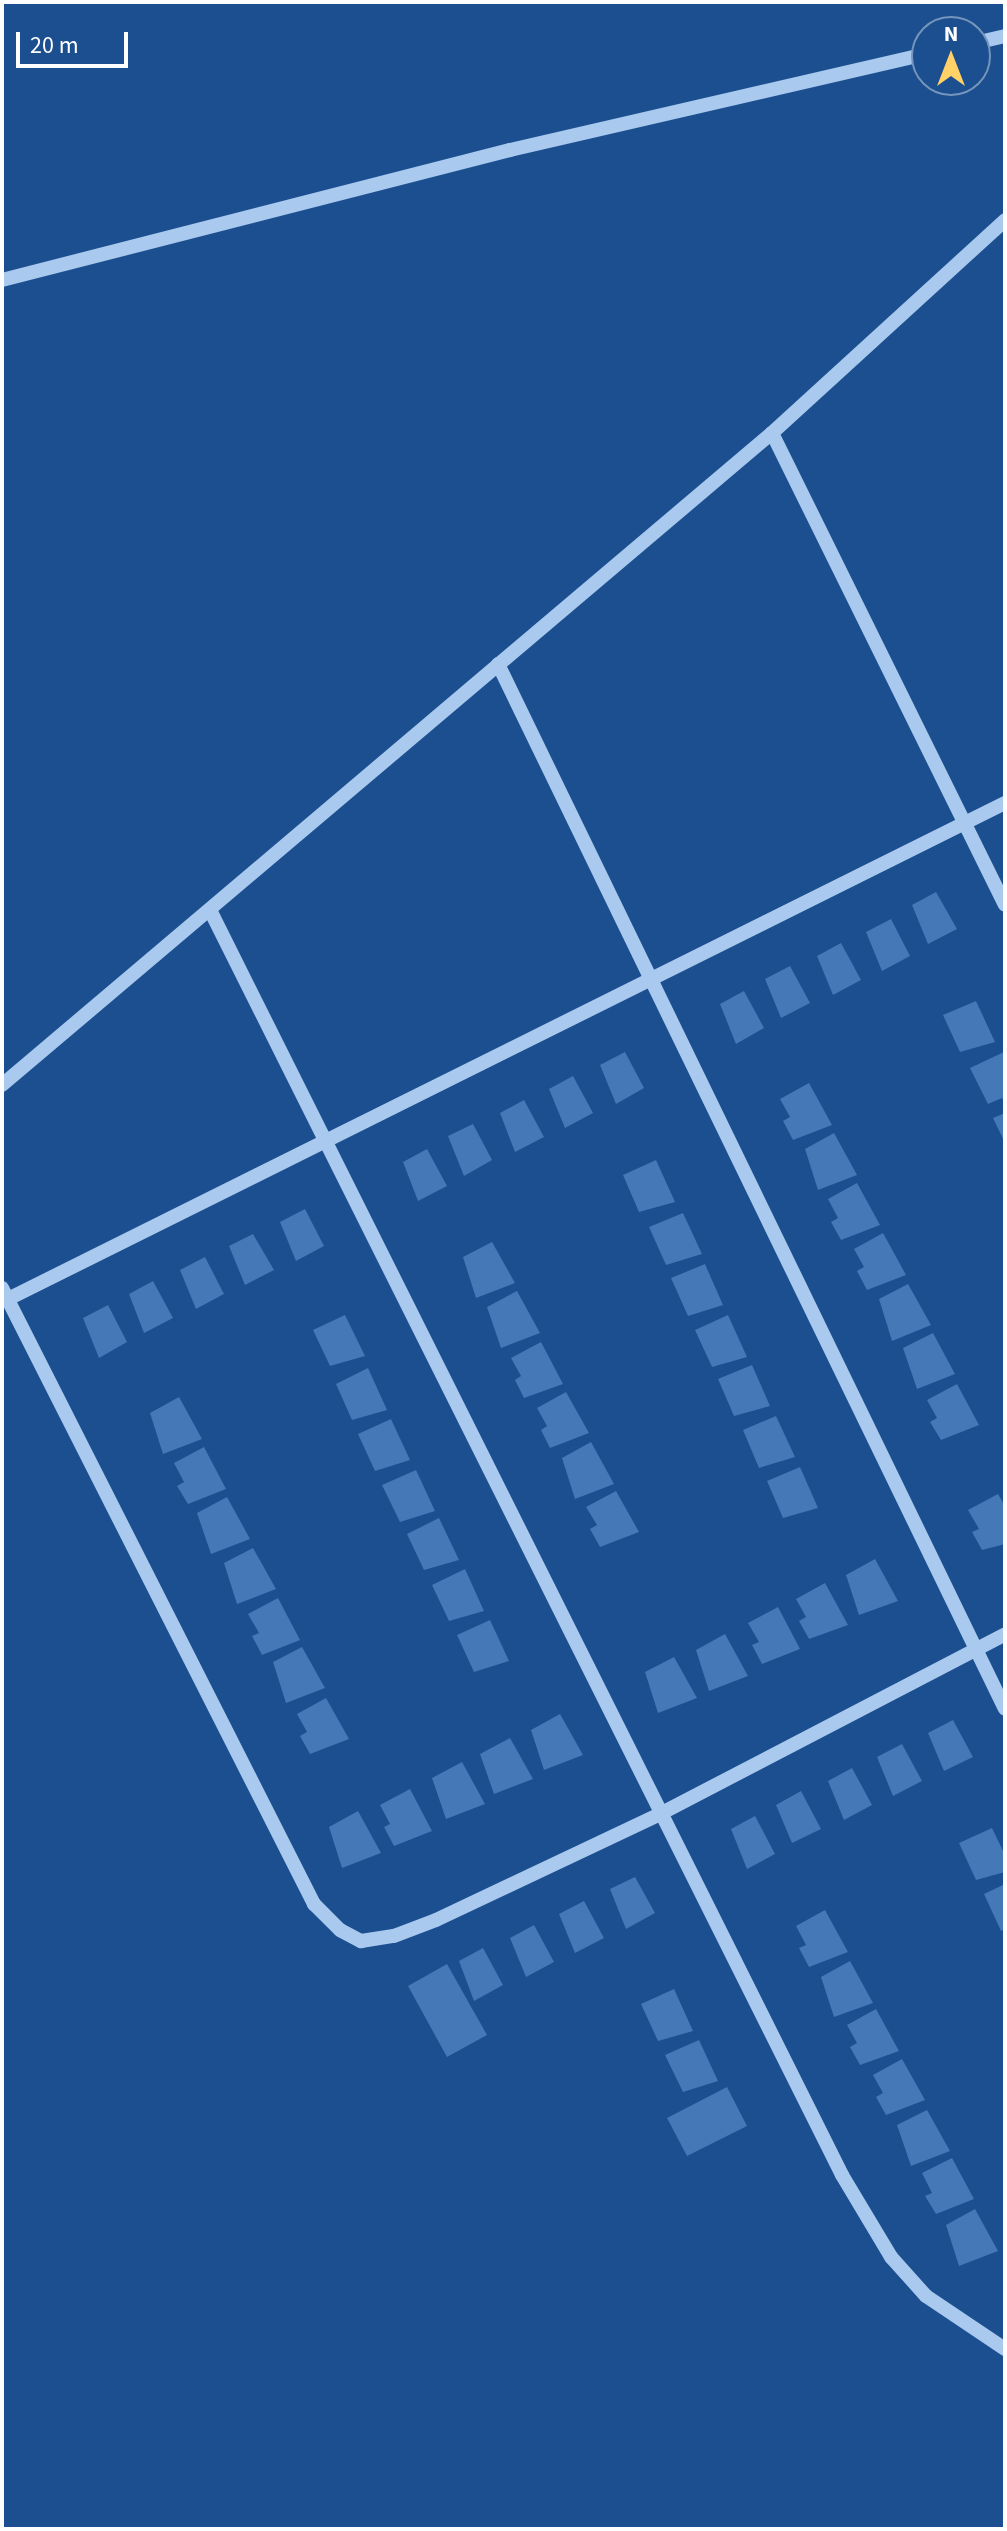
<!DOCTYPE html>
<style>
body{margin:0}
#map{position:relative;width:1007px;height:2531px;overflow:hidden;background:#1b4f8f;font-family:"Source Sans 3",sans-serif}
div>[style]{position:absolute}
.building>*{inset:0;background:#4478b7}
.minor>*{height:14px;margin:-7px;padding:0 7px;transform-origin:7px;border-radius:7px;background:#a9c9ee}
span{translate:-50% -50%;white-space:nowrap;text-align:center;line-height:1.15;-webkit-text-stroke:6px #1b4f8f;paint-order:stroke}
.frame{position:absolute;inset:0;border:4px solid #fff;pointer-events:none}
.north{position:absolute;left:911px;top:16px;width:80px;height:80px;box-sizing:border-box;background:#1b4f8f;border:2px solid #7695bc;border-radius:50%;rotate:0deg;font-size:22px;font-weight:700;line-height:32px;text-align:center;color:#fff}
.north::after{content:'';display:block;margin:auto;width:28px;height:36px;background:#ffd166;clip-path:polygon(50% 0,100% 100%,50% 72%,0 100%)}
.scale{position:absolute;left:16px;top:32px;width:112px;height:36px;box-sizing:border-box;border:4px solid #fff;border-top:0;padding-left:10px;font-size:24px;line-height:28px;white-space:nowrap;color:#fff;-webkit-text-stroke:6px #1b4f8f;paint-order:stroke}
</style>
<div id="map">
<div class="building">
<i style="clip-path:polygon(936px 892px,957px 929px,928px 944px,912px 905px)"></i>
<i style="clip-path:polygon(891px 919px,910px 956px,882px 971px,866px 932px)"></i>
<i style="clip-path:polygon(841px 943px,861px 980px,833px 995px,817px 956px)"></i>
<i style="clip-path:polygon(790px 966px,810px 1003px,781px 1018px,765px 979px)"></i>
<i style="clip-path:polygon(744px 991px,764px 1028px,736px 1044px,720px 1004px)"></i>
<i style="clip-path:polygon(976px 1001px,995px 1042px,960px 1052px,943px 1015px)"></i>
<i style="clip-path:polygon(625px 1052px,644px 1088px,616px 1104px,600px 1065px)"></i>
<i style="clip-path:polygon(1004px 1052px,1005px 1104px,1002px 1098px,988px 1104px,970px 1068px)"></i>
<i style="clip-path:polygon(573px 1076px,593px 1113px,565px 1128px,549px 1089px)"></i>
<i style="clip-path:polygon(809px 1083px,832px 1125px,793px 1140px,783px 1121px,790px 1117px,780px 1099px)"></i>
<i style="clip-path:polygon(524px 1100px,544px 1137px,515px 1152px,500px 1113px)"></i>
<i style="clip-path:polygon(1005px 1113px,1005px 1143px,993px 1118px)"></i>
<i style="clip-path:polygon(473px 1124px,492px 1160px,464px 1176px,448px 1136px)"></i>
<i style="clip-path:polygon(834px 1133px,857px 1175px,818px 1190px,805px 1149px)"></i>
<i style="clip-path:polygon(427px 1149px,447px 1186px,418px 1201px,403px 1162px)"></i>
<i style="clip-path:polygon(656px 1160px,675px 1202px,639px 1212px,623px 1175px)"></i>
<i style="clip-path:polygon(857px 1183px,880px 1225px,841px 1240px,831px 1222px,838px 1218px,828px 1199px)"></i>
<i style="clip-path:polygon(305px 1209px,324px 1246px,296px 1261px,280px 1222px)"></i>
<i style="clip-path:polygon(683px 1213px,702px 1254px,666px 1265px,649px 1227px)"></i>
<i style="clip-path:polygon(883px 1233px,906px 1275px,867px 1290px,857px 1271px,864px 1267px,854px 1249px)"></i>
<i style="clip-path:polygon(253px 1234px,274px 1270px,245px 1285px,229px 1246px)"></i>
<i style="clip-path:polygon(492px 1242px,515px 1283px,476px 1298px,463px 1257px)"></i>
<i style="clip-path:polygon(205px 1257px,224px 1294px,196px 1309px,180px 1270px)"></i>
<i style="clip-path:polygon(705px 1264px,723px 1305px,688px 1316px,671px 1278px)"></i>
<i style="clip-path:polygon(153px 1281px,173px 1318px,144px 1333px,129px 1294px)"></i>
<i style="clip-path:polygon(908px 1284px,931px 1325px,892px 1341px,879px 1299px)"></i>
<i style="clip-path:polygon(517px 1291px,540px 1333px,501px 1348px,487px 1307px)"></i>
<i style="clip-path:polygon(108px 1305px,127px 1342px,99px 1358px,83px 1318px)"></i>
<i style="clip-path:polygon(345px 1315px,365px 1356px,330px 1366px,313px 1330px)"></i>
<i style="clip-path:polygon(728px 1315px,747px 1357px,712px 1367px,695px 1330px)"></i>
<i style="clip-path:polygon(933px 1333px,955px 1374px,917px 1389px,903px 1348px)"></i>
<i style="clip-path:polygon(541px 1342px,563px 1384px,524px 1398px,515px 1380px,521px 1376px,511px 1358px)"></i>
<i style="clip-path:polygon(752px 1365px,770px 1406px,734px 1416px,718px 1379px)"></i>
<i style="clip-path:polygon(368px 1368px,387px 1410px,352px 1420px,336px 1384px)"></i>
<i style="clip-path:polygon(957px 1384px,979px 1425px,941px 1440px,930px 1422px,937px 1418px,927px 1400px)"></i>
<i style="clip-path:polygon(566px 1392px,589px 1433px,550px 1448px,541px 1430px,547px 1426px,537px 1408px)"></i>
<i style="clip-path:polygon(179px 1397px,202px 1439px,163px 1454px,150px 1413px)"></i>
<i style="clip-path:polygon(776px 1416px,795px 1457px,759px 1468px,743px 1430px)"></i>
<i style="clip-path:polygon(391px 1419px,410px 1460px,375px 1471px,358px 1434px)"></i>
<i style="clip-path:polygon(591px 1442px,614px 1484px,575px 1499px,562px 1458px)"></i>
<i style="clip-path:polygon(204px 1447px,226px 1489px,188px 1504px,177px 1486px,184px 1482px,174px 1463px)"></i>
<i style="clip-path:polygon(800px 1467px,818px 1508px,783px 1518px,767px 1481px)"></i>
<i style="clip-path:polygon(416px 1470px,435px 1511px,400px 1522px,382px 1485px)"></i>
<i style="clip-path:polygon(616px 1491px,639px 1532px,600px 1547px,590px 1529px,597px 1525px,586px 1507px)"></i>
<i style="clip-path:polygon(998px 1494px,1005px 1506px,1005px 1544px,982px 1550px,972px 1532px,979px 1529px,968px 1510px)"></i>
<i style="clip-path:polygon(227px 1497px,250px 1539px,211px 1554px,197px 1513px)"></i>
<i style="clip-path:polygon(439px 1518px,459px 1560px,424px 1570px,407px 1534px)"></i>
<i style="clip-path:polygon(253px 1548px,276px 1589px,237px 1604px,224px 1563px)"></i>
<i style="clip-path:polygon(875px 1559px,898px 1601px,859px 1615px,846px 1575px)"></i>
<i style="clip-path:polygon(465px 1569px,484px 1611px,449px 1621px,432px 1585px)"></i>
<i style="clip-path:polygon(825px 1583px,848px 1625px,809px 1639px,799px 1621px,806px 1617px,796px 1599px)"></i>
<i style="clip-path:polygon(278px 1598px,300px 1640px,262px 1655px,252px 1636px,259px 1633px,248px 1614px)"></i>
<i style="clip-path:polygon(778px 1607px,800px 1649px,762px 1664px,752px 1645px,759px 1642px,748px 1623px)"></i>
<i style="clip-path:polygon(490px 1620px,509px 1661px,474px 1672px,457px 1635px)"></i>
<i style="clip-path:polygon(725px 1634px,748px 1676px,709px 1691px,696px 1650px)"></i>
<i style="clip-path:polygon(302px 1647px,325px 1688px,286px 1703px,273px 1662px)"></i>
<i style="clip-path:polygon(674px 1657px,697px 1698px,658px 1713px,645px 1672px)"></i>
<i style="clip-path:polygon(326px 1698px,349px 1739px,310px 1754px,300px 1736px,307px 1732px,297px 1714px)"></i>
<i style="clip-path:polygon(560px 1714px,583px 1755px,544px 1770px,531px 1730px)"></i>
<i style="clip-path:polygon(953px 1720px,973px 1757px,944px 1771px,928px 1733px)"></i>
<i style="clip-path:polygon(510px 1738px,533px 1779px,494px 1794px,480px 1754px)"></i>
<i style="clip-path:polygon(902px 1744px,922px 1781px,893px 1796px,877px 1757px)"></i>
<i style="clip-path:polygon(462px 1762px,485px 1804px,446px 1819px,432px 1778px)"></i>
<i style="clip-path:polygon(852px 1768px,872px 1805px,844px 1820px,828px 1781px)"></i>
<i style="clip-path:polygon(410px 1789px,432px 1831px,394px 1846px,384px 1827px,390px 1824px,380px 1805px)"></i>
<i style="clip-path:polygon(801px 1791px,821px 1829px,792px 1843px,776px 1805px)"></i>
<i style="clip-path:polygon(358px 1811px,381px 1853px,342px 1868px,329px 1827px)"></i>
<i style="clip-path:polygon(755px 1816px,775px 1854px,747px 1869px,731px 1829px)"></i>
<i style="clip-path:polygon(992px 1828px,1005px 1855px,1005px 1872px,976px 1880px,959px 1843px)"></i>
<i style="clip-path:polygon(635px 1877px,655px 1913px,626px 1929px,610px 1889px)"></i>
<i style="clip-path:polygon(1005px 1884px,1005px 1929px,1001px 1931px,984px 1894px)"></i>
<i style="clip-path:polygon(584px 1901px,604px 1938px,575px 1953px,559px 1914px)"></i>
<i style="clip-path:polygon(825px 1910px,848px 1952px,809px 1967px,799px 1948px,806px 1945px,796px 1926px)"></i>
<i style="clip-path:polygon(534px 1925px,554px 1962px,526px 1977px,510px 1938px)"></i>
<i style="clip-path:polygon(483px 1948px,503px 1985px,474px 2001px,459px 1961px)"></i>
<i style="clip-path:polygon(850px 1961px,873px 2003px,834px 2017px,821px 1977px)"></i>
<i style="clip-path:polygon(447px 1964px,487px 2035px,447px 2057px,408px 1986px)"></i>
<i style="clip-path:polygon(674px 1989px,693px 2031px,658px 2041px,641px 2004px)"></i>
<i style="clip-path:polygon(876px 2009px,899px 2051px,860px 2065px,850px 2047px,857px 2043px,847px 2025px)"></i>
<i style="clip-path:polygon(699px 2040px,718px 2081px,683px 2092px,665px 2055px)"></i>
<i style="clip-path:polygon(902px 2059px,925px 2100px,886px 2115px,876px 2097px,883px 2093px,873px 2075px)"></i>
<i style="clip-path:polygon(727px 2087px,747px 2126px,687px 2156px,667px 2118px)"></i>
<i style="clip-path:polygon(927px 2110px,950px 2151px,911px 2166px,897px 2125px)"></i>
<i style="clip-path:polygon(952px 2158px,974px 2199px,936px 2214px,925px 2196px,932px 2193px,922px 2173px)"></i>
<i style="clip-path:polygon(975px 2209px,998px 2251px,959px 2266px,946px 2225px)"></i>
</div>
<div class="minor">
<i style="left:975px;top:43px;width:31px;rotate:-13deg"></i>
<i style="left:2px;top:280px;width:524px;rotate:-14.35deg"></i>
<i style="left:510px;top:150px;width:428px;rotate:-13deg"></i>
<i style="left:772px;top:433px;width:526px;rotate:63.73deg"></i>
<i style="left:498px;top:664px;width:1161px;rotate:64.12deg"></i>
<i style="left:211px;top:912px;width:1412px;rotate:63.45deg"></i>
<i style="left:842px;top:2175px;width:96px;rotate:59.1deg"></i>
<i style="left:891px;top:2257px;width:52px;rotate:48.1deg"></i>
<i style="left:926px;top:2296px;width:95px;rotate:33.9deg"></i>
<i style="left:2px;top:1085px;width:1009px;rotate:-40.26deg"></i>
<i style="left:772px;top:433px;width:316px;rotate:-42.4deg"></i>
<i style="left:2px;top:1288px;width:691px;rotate:63.14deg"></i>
<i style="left:314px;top:1904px;width:37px;rotate:45deg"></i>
<i style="left:340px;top:1930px;width:24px;rotate:28deg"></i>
<i style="left:361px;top:1941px;width:33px;rotate:-9deg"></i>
<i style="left:394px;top:1936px;width:45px;rotate:-20.9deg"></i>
<i style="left:436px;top:1920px;width:246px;rotate:-25.3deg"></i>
<i style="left:658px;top:1815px;width:391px;rotate:-27.5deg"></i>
<i style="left:8px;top:1299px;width:1114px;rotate:-26.45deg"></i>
</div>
<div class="frame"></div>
<div class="north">N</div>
<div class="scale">20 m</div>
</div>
